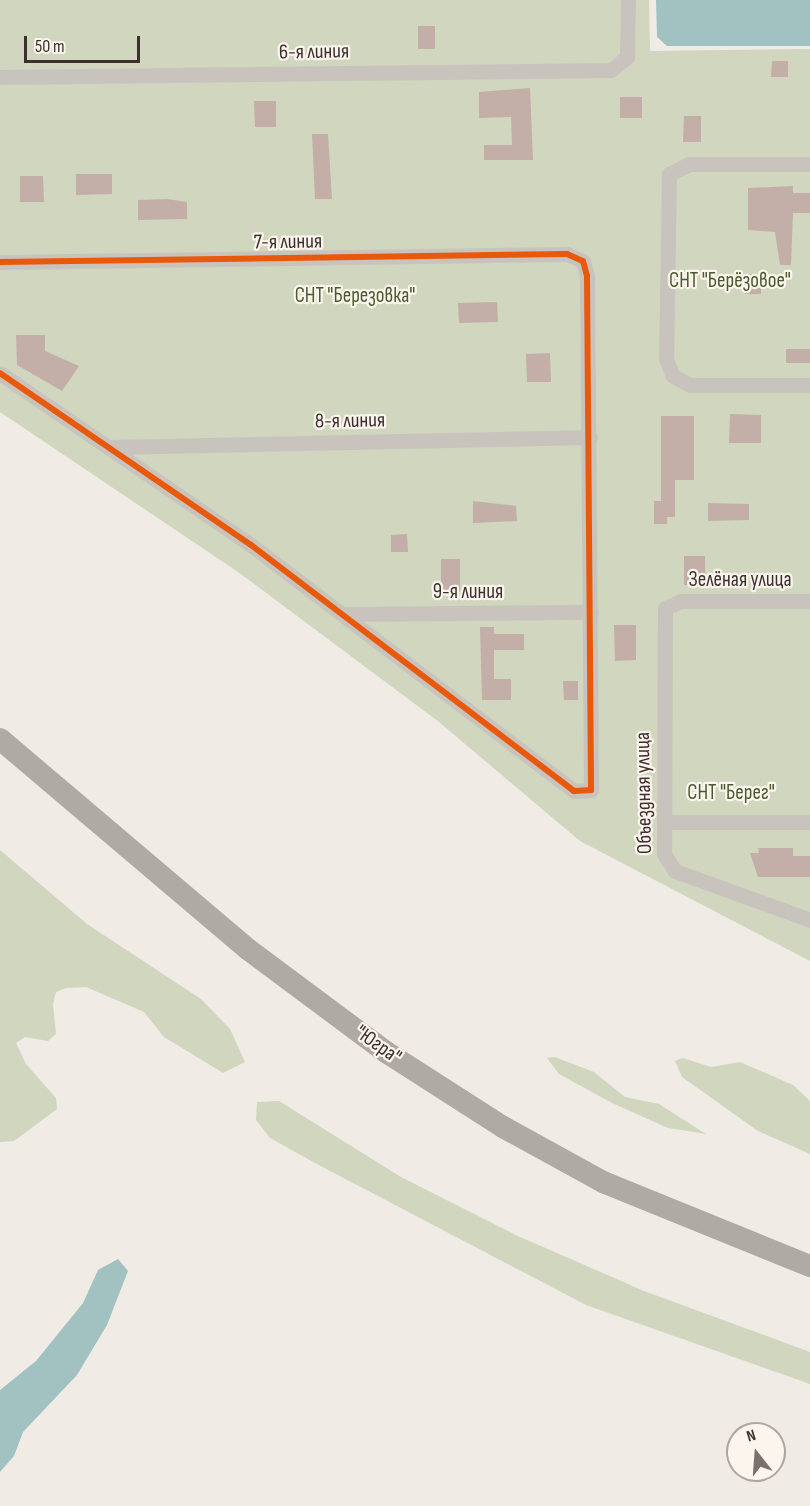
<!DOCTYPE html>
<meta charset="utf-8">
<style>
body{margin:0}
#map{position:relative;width:810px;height:1506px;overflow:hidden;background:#f0ebe5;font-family:"Sofia Sans Condensed",sans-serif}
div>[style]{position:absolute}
.green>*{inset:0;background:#d1d6bf}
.water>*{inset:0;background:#a1c2c1}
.building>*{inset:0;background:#c3afa7}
.minor>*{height:15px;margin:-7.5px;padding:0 7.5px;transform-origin:7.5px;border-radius:7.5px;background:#c9c3be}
.highway>*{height:22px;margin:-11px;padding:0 11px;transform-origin:11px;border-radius:11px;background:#afaaa4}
.cycleway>*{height:6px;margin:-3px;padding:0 3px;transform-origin:3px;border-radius:3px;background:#e8590c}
span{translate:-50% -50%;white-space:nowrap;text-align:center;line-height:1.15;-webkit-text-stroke:4.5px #fbf5ee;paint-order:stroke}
.street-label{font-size:21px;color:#3b302b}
.park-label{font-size:21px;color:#4a5a2e}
.north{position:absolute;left:726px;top:1422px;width:60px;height:60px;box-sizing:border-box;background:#fbf5ee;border:2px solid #aea6a0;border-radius:50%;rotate:343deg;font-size:16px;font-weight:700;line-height:24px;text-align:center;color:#3b302b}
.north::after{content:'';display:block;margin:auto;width:21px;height:27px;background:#7a716c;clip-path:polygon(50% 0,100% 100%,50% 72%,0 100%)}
.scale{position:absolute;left:24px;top:36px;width:116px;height:27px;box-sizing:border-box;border:3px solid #3b302b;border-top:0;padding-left:8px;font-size:18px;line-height:21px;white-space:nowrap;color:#3b302b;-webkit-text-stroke:4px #fbf5ee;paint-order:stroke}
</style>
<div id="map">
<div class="green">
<i style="clip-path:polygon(0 0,649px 0,650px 51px,810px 49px,810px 961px,580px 841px,439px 722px,241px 574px,0 412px)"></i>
<i style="clip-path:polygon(0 850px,87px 924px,201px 999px,230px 1029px,245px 1062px,223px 1073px,164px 1037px,144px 1012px,86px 987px,66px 988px,56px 992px,53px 1004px,56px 1034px,48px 1041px,25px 1037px,16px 1043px,26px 1064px,56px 1098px,57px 1109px,14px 1141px,0 1142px)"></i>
<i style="clip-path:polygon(555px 1057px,594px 1072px,625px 1097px,659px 1104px,706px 1134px,668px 1128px,612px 1103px,559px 1074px,547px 1058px)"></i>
<i style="clip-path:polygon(683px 1058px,711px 1067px,740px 1062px,793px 1085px,810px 1101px,810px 1154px,758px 1131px,682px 1077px,675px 1061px)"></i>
<i style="clip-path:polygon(279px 1101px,401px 1177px,518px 1236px,644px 1291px,810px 1352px,810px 1384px,586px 1305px,315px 1163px,270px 1138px,256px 1120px,257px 1102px)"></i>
</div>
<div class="water">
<i style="clip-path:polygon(656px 0,810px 0,810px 46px,667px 46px,657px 37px)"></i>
<i style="clip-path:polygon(118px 1259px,128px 1271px,107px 1325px,77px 1375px,23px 1432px,14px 1456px,0 1472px,0 1390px,36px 1361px,83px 1303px,98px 1270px)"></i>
</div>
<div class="building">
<i style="clip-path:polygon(418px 26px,435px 26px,435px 49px,418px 49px)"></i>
<i style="clip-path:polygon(772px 61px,788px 61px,788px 77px,771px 77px)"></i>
<i style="clip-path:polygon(530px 88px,533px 160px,484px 160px,484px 145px,512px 145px,511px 117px,479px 118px,479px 92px)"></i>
<i style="clip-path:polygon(620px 97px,642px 97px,642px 118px,620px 118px)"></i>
<i style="clip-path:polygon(254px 101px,276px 101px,276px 127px,255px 127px)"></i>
<i style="clip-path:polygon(684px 116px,701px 116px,701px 142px,683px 142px)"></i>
<i style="clip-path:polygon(312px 134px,328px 134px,332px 199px,315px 199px)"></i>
<i style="clip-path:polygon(76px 174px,112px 174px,112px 194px,76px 195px)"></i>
<i style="clip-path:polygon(20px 176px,43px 176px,44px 202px,20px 202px)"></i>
<i style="clip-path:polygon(793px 186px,793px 193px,810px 193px,810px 213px,793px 213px,791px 265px,780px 265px,775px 232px,748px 230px,748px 188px)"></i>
<i style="clip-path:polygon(167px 199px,187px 202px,187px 219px,138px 220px,138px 200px)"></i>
<i style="clip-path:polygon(746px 274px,761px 274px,761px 294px,745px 294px)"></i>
<i style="clip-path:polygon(497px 302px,498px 322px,459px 323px,458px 303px)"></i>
<i style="clip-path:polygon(16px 335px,45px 335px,45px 351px,79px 366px,62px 391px,17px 365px)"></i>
<i style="clip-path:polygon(786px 349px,810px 349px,810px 363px,786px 363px)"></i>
<i style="clip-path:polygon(550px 353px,551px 382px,527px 382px,526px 354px)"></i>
<i style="clip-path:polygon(730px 414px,761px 415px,761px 443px,729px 443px)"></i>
<i style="clip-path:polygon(661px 416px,694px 416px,694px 480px,675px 480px,675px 517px,667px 517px,667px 524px,654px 524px,654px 501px,661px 501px)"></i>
<i style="clip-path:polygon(473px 501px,516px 506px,517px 521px,473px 523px)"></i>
<i style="clip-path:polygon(708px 503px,749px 504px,749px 520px,708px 521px)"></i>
<i style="clip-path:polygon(407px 534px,408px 552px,391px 552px,391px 535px)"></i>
<i style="clip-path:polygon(684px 556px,705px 556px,705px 585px,684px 585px)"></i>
<i style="clip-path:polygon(441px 559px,460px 559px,460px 591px,441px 591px)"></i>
<i style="clip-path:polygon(614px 625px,636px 625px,636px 660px,615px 661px)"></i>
<i style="clip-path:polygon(480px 627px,494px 627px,494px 634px,524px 634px,524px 650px,494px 650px,494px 679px,511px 679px,511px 700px,482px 700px)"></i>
<i style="clip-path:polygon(563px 681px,578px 681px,578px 700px,564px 700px)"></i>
<i style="clip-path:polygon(758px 848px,793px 848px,793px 856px,810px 856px,810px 877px,758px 877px,750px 853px,759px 853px)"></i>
</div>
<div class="minor">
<i style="left:0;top:77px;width:611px;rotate:-0.66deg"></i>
<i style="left:611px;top:70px;width:21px;rotate:-39deg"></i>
<i style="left:627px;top:57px;width:57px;rotate:-89deg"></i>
<i style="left:810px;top:164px;width:121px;rotate:180deg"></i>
<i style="left:689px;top:164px;width:22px;rotate:153deg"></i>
<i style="left:669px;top:174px;width:185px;rotate:90.9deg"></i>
<i style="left:666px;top:359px;width:18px;rotate:68deg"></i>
<i style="left:673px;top:376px;width:19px;rotate:28deg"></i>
<i style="left:690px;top:385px;width:120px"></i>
<i style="left:0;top:262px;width:567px;rotate:-0.81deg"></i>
<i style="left:567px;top:254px;width:17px;rotate:24deg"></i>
<i style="left:583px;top:261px;width:16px;rotate:75deg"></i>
<i style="left:587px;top:276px;width:514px;rotate:89.55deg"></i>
<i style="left:591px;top:790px;width:17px;rotate:177deg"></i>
<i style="left:574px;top:791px;width:406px;rotate:-142.7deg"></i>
<i style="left:251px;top:545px;width:304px;rotate:-145.6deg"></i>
<i style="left:111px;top:447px;width:479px;rotate:-1.2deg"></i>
<i style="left:810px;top:601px;width:129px;rotate:180deg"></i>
<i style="left:681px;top:601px;width:17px;rotate:156deg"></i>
<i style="left:665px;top:608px;width:246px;rotate:90.2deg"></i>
<i style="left:664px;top:854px;width:20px;rotate:57deg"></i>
<i style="left:675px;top:871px;width:144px;rotate:19.9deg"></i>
<i style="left:345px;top:614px;width:246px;rotate:-0.5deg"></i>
<i style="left:664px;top:822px;width:146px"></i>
</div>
<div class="highway">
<i style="left:0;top:739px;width:326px;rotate:40.3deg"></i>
<i style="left:249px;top:950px;width:171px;rotate:36.7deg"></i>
<i style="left:386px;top:1052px;width:139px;rotate:32.7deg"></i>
<i style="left:503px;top:1127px;width:114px;rotate:28.8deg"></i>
<i style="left:603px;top:1182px;width:223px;rotate:22.1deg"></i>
</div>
<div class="cycleway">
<i style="left:0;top:262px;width:567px;rotate:-0.81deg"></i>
<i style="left:567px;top:254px;width:17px;rotate:24deg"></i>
<i style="left:583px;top:261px;width:16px;rotate:75deg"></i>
<i style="left:587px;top:276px;width:514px;rotate:89.55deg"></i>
<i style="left:591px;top:790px;width:17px;rotate:177deg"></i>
<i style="left:574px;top:791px;width:406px;rotate:-142.7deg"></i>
<i style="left:251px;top:545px;width:304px;rotate:-145.6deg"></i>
</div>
<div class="street-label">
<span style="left:314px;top:52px;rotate:-1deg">6-я линия</span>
<span style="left:288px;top:242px;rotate:-1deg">7-я линия</span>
<span style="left:350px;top:421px;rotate:-1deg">8-я линия</span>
<span style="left:740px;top:580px">Зелёная улица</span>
<span style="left:468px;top:592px">9-я линия</span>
<span style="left:644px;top:793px;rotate:-91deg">Объездная улица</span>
<span style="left:378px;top:1045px;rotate:35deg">"Югра"</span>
</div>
<div class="park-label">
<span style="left:730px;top:281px">СНТ "Берёзовое"</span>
<span style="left:355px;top:296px">СНТ "Березовка"</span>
<span style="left:731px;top:793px">СНТ "Берег"</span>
</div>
<div class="north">N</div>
<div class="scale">50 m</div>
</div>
